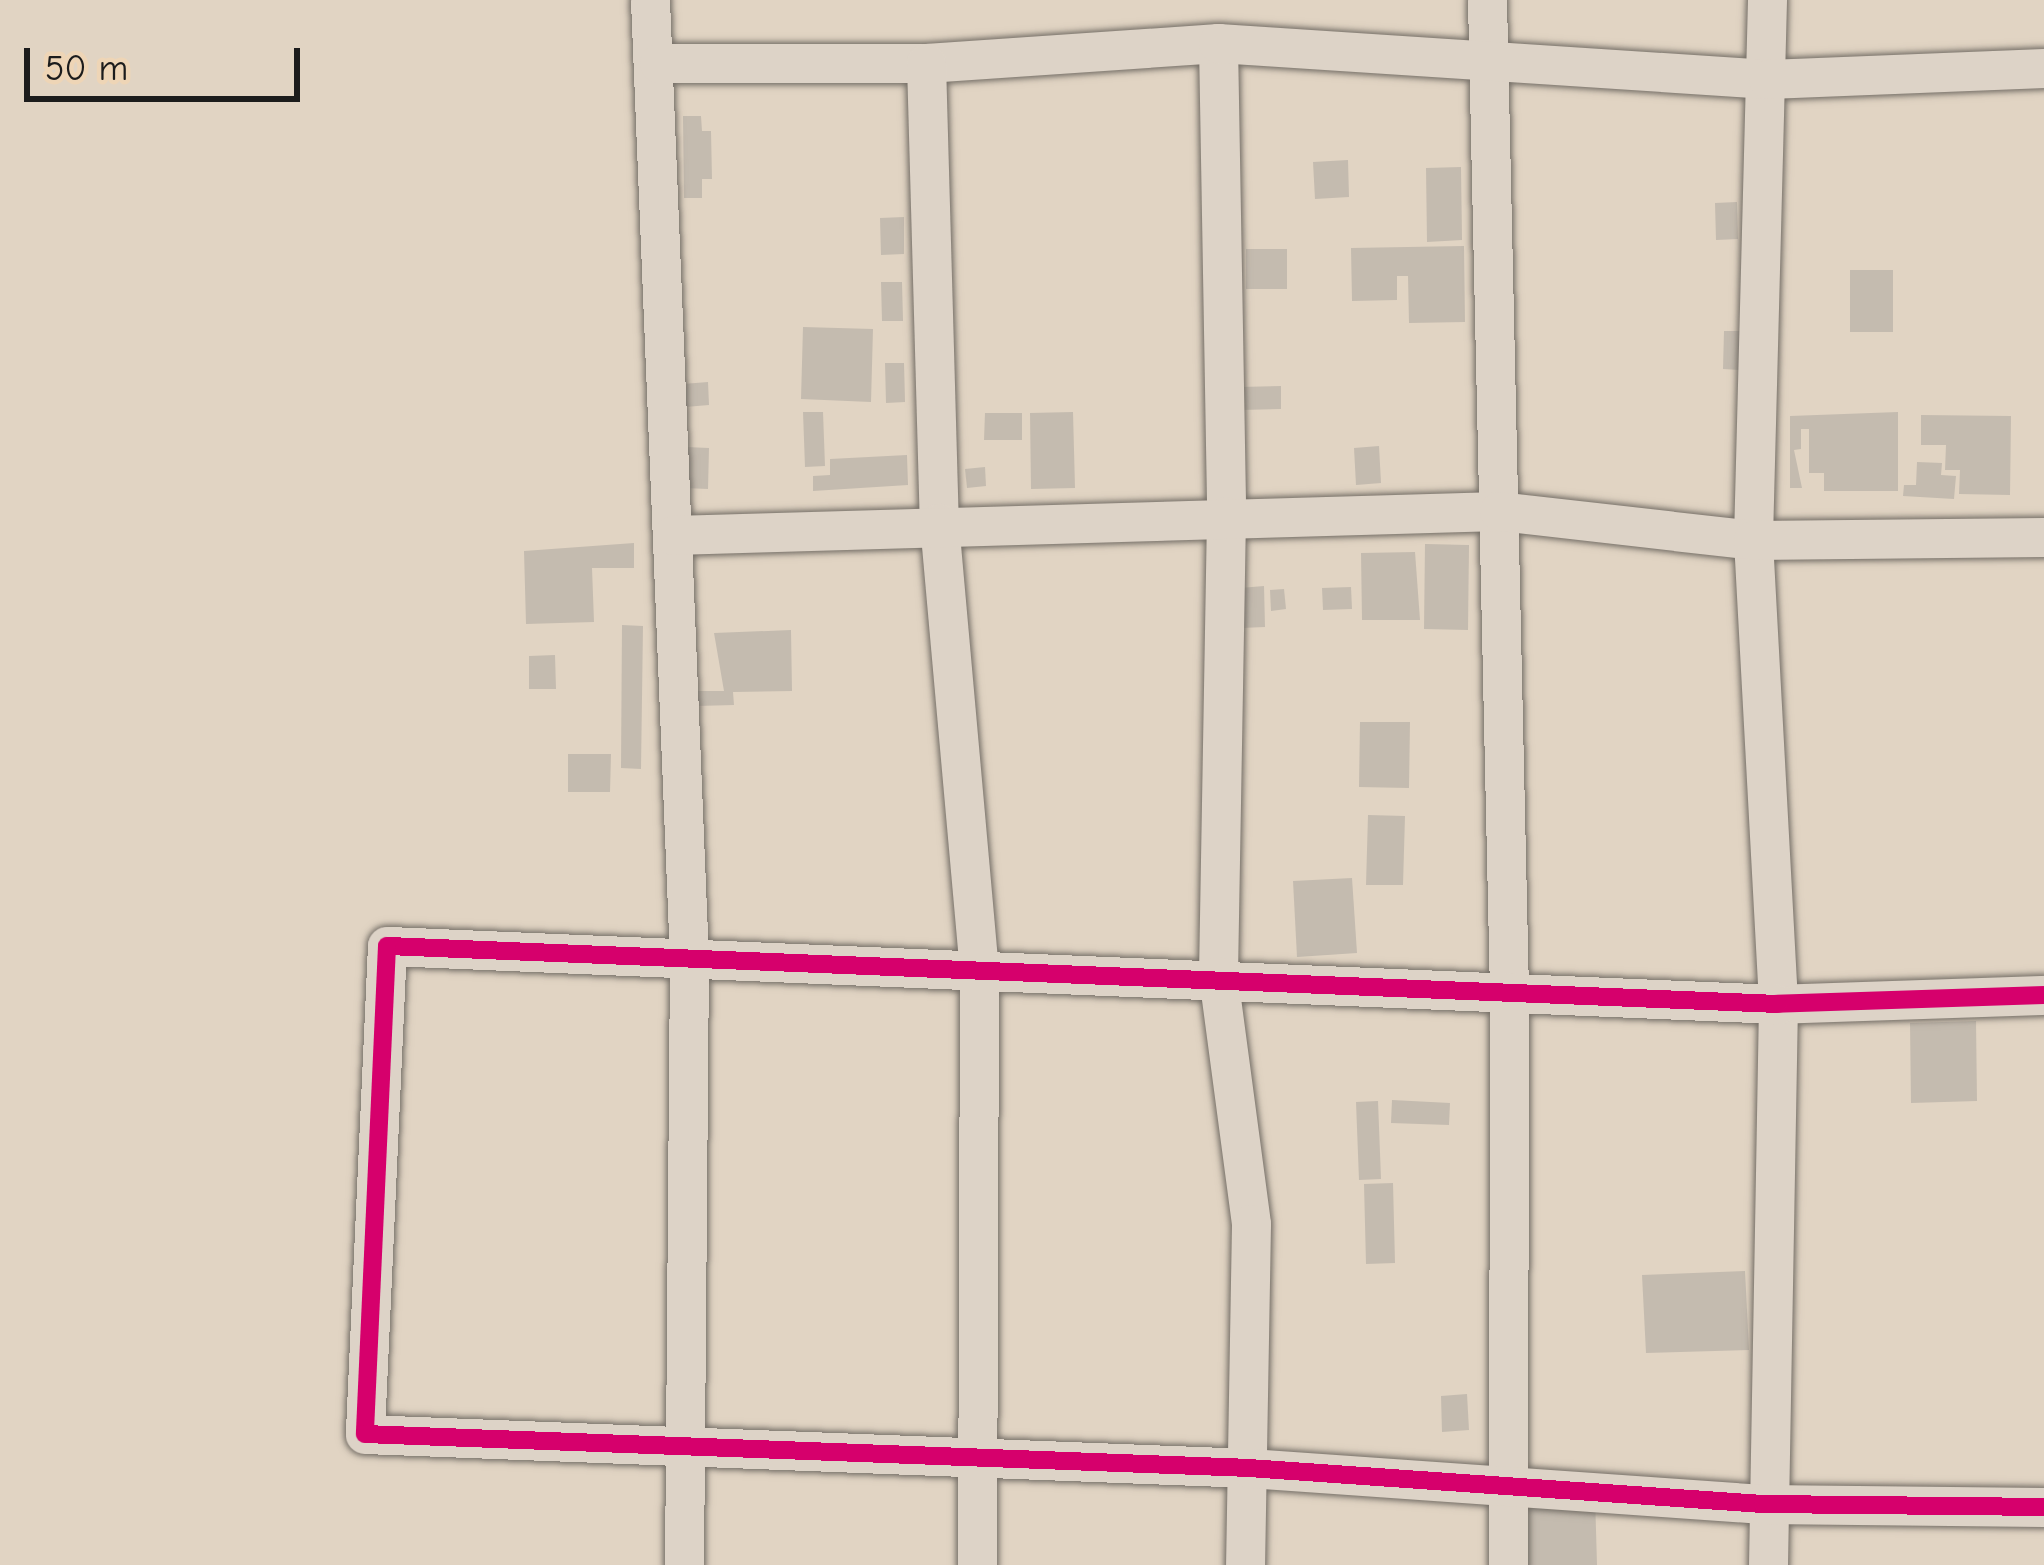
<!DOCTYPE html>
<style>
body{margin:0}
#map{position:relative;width:2044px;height:1565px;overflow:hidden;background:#e1d4c3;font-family:"Comic Neue",sans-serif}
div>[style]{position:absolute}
.building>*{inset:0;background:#c4bbaf}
.roads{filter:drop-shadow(0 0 3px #756f67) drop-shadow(0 0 3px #756f67)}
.street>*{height:39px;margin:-19.5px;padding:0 19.5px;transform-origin:19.5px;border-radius:19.5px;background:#ddd3c7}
.cycleway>*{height:18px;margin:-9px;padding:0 9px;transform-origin:9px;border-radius:9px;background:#d6006c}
span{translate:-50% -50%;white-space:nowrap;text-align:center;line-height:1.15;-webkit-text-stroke:9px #eed5b6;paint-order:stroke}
.scale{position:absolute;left:24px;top:48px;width:276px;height:54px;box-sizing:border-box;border:6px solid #1c1c1c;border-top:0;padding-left:15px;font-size:36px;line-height:42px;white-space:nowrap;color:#1c1c1c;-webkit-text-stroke:9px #eed5b6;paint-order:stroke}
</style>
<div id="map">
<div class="building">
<i style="clip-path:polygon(683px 116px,701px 116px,702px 131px,711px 131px,712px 179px,702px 179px,702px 198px,684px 198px)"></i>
<i style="clip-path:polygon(1348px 160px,1349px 197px,1315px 199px,1313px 162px)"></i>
<i style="clip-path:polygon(1461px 167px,1462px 240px,1427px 242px,1426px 168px)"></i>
<i style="clip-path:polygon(1737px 202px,1738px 239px,1716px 240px,1715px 203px)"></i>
<i style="clip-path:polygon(904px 217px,904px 254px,881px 255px,880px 218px)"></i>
<i style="clip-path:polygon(1464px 246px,1465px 322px,1409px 323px,1408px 276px,1397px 276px,1397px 300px,1352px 301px,1351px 248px)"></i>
<i style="clip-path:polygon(1246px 249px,1287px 249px,1287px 289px,1246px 289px)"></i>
<i style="clip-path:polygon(1850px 270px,1893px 270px,1893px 332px,1850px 332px)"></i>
<i style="clip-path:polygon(881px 282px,902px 282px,903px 321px,882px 321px)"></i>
<i style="clip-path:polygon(803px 327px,873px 329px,871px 402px,801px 399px)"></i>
<i style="clip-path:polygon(1724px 331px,1740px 331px,1740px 370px,1723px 369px)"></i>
<i style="clip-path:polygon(885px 363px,904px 363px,905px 402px,886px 403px)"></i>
<i style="clip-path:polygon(708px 382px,709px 405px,685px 407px,683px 384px)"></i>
<i style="clip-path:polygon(1281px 386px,1281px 409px,1240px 410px,1239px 387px)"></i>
<i style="clip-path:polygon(803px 412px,823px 412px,825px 466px,805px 467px)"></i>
<i style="clip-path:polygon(1073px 412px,1075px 488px,1031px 489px,1030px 413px)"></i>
<i style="clip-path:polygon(1898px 412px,1898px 491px,1824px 491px,1824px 473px,1809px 473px,1809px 429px,1801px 429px,1801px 449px,1794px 450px,1802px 488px,1790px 488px,1790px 416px)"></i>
<i style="clip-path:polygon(985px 413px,1022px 413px,1022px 440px,984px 440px)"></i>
<i style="clip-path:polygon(1921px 415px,2011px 416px,2010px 495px,1959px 494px,1960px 470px,1945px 470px,1946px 445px,1921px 445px)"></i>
<i style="clip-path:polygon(1379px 446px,1381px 483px,1356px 485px,1354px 448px)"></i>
<i style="clip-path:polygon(686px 447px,709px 448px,708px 489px,684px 488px)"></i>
<i style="clip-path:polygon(907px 455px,908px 485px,813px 491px,813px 476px,830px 475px,830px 459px)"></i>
<i style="clip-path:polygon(1917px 462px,1942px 463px,1941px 475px,1956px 476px,1954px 499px,1903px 496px,1904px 485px,1916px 485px)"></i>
<i style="clip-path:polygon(985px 467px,986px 486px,967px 488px,965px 469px)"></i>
<i style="clip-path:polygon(634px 543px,634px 568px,592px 568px,594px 622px,526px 624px,524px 551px)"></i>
<i style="clip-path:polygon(1425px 544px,1469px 545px,1468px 630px,1424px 629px)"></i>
<i style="clip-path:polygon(1415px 552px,1420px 620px,1362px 620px,1361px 553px)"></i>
<i style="clip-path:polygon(1264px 586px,1265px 627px,1241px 628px,1240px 588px)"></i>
<i style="clip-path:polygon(1351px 587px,1352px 609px,1323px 610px,1322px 588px)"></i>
<i style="clip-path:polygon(1284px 589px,1286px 609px,1271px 611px,1270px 590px)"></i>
<i style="clip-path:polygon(622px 625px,643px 626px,641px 769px,621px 768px)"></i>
<i style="clip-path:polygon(791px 630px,792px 691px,733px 692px,734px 705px,697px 706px,697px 691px,724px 691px,714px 633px)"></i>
<i style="clip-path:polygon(555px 655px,556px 689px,529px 689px,529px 656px)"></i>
<i style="clip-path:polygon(1360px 722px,1410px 722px,1409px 788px,1359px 787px)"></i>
<i style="clip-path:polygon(568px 754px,611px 754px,610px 792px,568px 792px)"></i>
<i style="clip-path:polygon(1368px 815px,1405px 816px,1403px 885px,1366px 885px)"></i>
<i style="clip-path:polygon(1352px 878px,1357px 953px,1297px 957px,1293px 881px)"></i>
<i style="clip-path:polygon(1976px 1021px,1977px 1101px,1911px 1103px,1910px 1023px)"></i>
<i style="clip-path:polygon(1392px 1100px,1450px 1103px,1449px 1125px,1391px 1123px)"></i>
<i style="clip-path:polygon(1378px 1101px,1381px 1179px,1359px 1180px,1356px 1102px)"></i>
<i style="clip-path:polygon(1393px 1183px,1395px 1263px,1366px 1264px,1364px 1184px)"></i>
<i style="clip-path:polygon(1745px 1271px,1749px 1350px,1646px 1353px,1642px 1275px)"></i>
<i style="clip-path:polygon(1467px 1394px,1469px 1430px,1442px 1432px,1441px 1396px)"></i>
<i style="clip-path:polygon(1595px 1495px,1597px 1565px,1527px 1565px,1526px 1497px)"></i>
</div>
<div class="roads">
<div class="street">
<i style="left:650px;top:0;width:960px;rotate:87.67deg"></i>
<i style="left:689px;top:959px;width:606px;rotate:90.47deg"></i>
<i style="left:1487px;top:0;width:992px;rotate:88.73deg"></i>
<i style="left:1509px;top:992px;width:573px;rotate:90.1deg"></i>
<i style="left:1767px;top:0;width:540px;rotate:91.49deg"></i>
<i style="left:1753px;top:540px;width:465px;rotate:86.9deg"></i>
<i style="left:1778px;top:1004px;width:561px;rotate:91.02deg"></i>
<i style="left:1218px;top:43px;width:473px;rotate:89deg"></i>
<i style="left:1226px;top:516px;width:460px;rotate:91deg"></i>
<i style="left:1218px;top:976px;width:250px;rotate:82.4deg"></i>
<i style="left:1251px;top:1224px;width:341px;rotate:91deg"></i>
<i style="left:659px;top:63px;width:267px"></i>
<i style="left:926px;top:63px;width:293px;rotate:-3.9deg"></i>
<i style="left:1218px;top:43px;width:551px;rotate:3.74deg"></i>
<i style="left:1768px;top:79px;width:276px;rotate:-2.3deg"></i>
<i style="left:926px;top:63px;width:460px;rotate:88.4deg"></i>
<i style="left:939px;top:523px;width:450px;rotate:84.9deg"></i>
<i style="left:979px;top:971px;width:594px;rotate:90.19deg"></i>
<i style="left:673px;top:535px;width:826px;rotate:-1.66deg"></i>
<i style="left:1499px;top:511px;width:256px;rotate:6.5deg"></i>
<i style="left:1753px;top:540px;width:291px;rotate:-0.6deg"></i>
<i style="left:2044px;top:995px;width:266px;rotate:178.1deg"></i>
<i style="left:1778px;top:1004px;width:1392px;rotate:-177.61deg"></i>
<i style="left:387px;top:946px;width:488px;rotate:92.6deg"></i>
<i style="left:365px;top:1434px;width:885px;rotate:2.2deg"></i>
<i style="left:1249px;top:1468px;width:515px;rotate:4.01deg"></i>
<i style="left:1763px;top:1504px;width:281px;rotate:0.6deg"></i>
</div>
</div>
<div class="cycleway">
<i style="left:2044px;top:995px;width:266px;rotate:178.1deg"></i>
<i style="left:1778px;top:1004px;width:1392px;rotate:-177.61deg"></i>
<i style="left:387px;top:946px;width:488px;rotate:92.6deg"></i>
<i style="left:365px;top:1434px;width:885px;rotate:2.2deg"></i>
<i style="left:1249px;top:1468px;width:515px;rotate:4.01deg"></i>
<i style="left:1763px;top:1504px;width:281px;rotate:0.6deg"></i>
</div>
<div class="scale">50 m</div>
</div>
